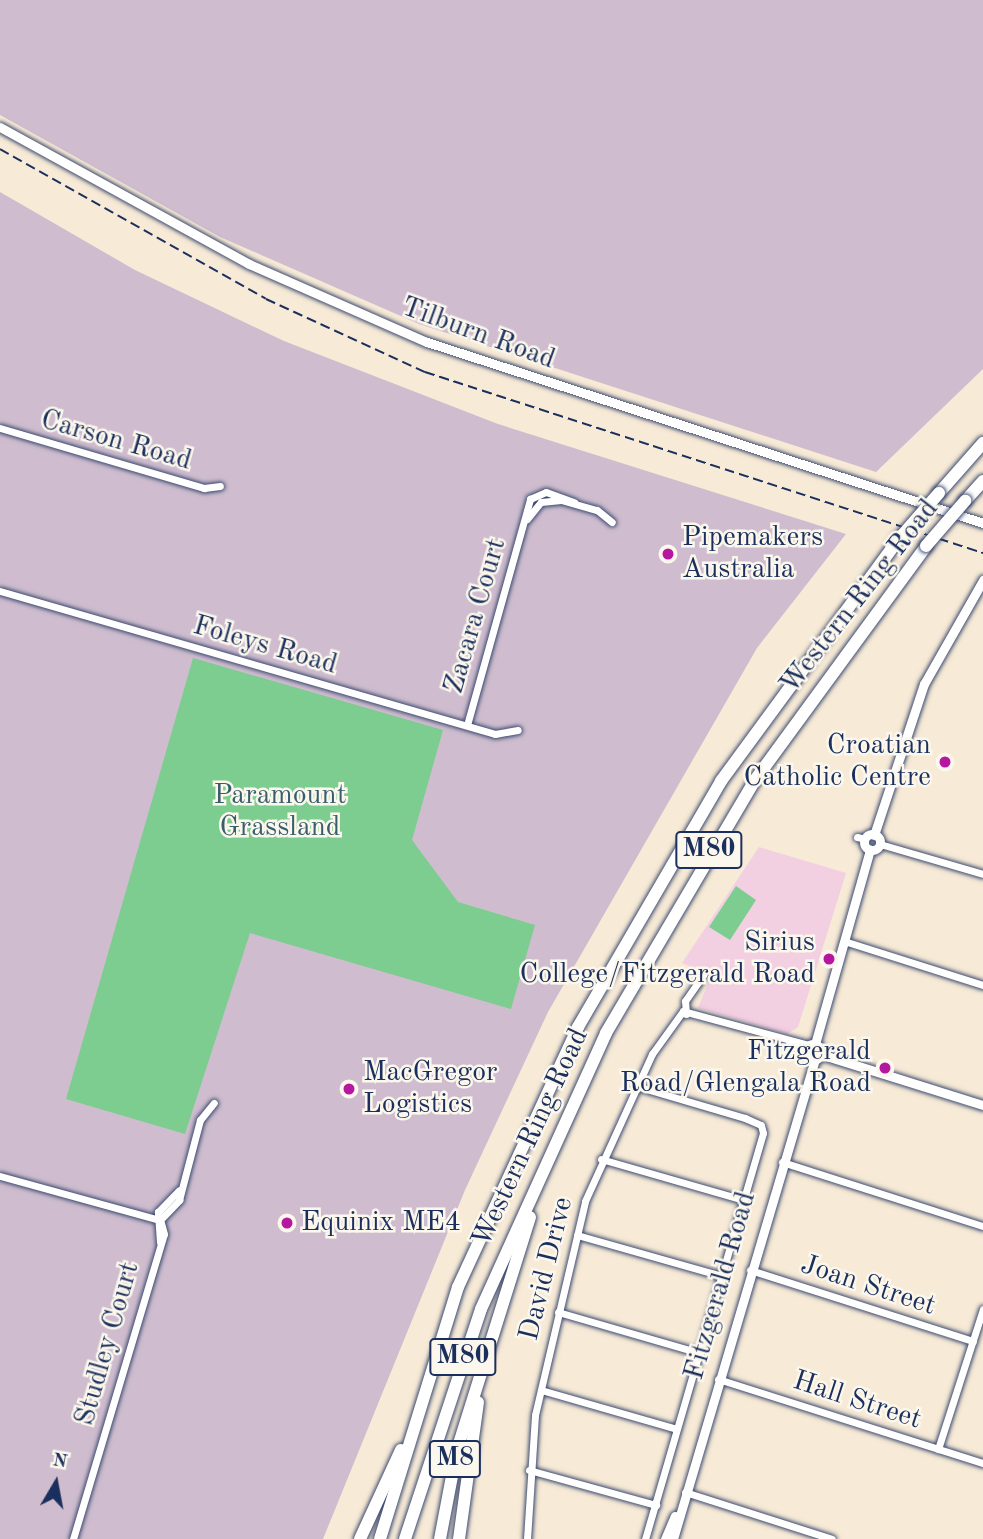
<!DOCTYPE html>
<style>
body{margin:0}
#map{position:relative;width:983px;height:1539px;overflow:hidden;background:#f7ead6;font-family:"Old Standard TT",serif}
div>[style]{position:absolute}
.built>*{inset:0;background:#f2cfe1}
.industrial>*{inset:0;background:#cfbdcf}
.green>*{inset:0;background:#7ccd8f}
.roads{filter:drop-shadow(0 0 2px #3c4b70) drop-shadow(0 0 2px #3c4b70)}
.minor>*{height:7px;margin:-3.5px;padding:0 3.5px;transform-origin:3.5px;border-radius:3.5px;background:#fff}
.tertiary>*{height:9px;margin:-4.5px;padding:0 4.5px;transform-origin:4.5px;border-radius:4.5px;background:#fff}
.tertiary>.ring{margin:-4.5px;padding:0;box-sizing:content-box;background:none;border:9px solid #fff;border-radius:50%}
.motorway>*{height:12px;margin:-6px;padding:0 6px;transform-origin:6px;border-radius:6px;background:#fff}
.rail>*{height:2px;margin-top:-1px;transform-origin:0;background:repeating-linear-gradient(90deg,#1b2f5e 0 10px,transparent 0 15px)}
.bridges{filter:drop-shadow(0 0 2px #3c4b70) drop-shadow(0 0 2px #3c4b70)}
.motorway-bridge>*{height:12px;margin:-6px;padding:0 6px;transform-origin:6px;border-radius:6px;background:#fff}
.dots>*{width:19px;height:19px;translate:-50% -50%;box-sizing:border-box;border:4px solid #fbf7ec;border-radius:50%}
span{translate:-50% -50%;white-space:nowrap;text-align:center;line-height:1.15;-webkit-text-stroke:5px #fbf7ec;paint-order:stroke}
.shield-label span{padding:2px 5px;background:#fbf7ec;border:2px solid;border-radius:5px;-webkit-text-stroke-width:0}
.shield-label{font-size:26px;color:#1b2f5e;font-weight:700}
.street-label{font-size:28px;color:#1b2f5e}
.poi-label{font-size:28px;color:#1b2f5e}
.left{translate:0 -50%;text-align:left}
.right{translate:-100% -50%;text-align:right}
.park-label{font-size:28px;color:#385e6d}
.north{position:absolute;left:21px;top:1448px;width:70px;height:70px;-webkit-text-stroke:5px #fbf7ec;paint-order:stroke;rotate:10deg;font-size:19px;font-weight:700;line-height:28px;text-align:center;color:#1b2f5e}
.north::after{content:'';display:block;margin:auto;width:24px;height:32px;background:#1b2f5e;clip-path:polygon(50% 0,100% 100%,50% 72%,0 100%)}
</style>
<div id="map">
<div class="built">
<i style="clip-path:polygon(759px 847px,846px 873px,798px 1027px,787px 1034px,698px 1008px,711px 976px,682px 963px)"></i>
</div>
<div class="industrial">
<i style="clip-path:polygon(0 0,983px 0,983px 369px,876px 472px,419px 324px,220px 237px,0 115px)"></i>
<i style="clip-path:polygon(0 192px,135px 270px,284px 341px,498px 424px,846px 534px,757px 648px,548px 1012px,465px 1190px,323px 1539px,0 1539px)"></i>
</div>
<div class="green">
<i style="clip-path:polygon(193px 658px,443px 730px,412px 840px,458px 902px,535px 925px,511px 1009px,250px 933px,185px 1134px,66px 1099px)"></i>
<i style="clip-path:polygon(736px 886px,756px 900px,730px 940px,709px 927px)"></i>
</div>
<div class="roads">
<div class="minor">
<i style="left:0;top:428px;width:213px;rotate:16.4deg"></i>
<i style="left:204px;top:488px;width:16px;rotate:-7deg"></i>
<i style="left:527px;top:519px;width:22px;rotate:-51deg"></i>
<i style="left:541px;top:502px;width:20px;rotate:-6deg"></i>
<i style="left:561px;top:500px;width:37px;rotate:16deg"></i>
<i style="left:597px;top:510px;width:19px;rotate:39deg"></i>
<i style="left:0;top:591px;width:515px;rotate:16.11deg"></i>
<i style="left:495px;top:734px;width:23px;rotate:-10deg"></i>
<i style="left:467px;top:725px;width:235px;rotate:-74.4deg"></i>
<i style="left:530px;top:499px;width:17px;rotate:-24deg"></i>
<i style="left:546px;top:492px;width:30px;rotate:20deg"></i>
<i style="left:857px;top:837px;width:8px;rotate:14deg"></i>
<i style="left:880px;top:844px;width:107px;rotate:16.2deg"></i>
<i style="left:844px;top:941px;width:146px;rotate:17.6deg"></i>
<i style="left:686px;top:1014px;width:13px;rotate:-94deg"></i>
<i style="left:685px;top:1001px;width:32px;rotate:-55deg"></i>
<i style="left:789px;top:1044px;width:18px;rotate:29deg"></i>
<i style="left:636px;top:1086px;width:114px;rotate:16.4deg"></i>
<i style="left:745px;top:1118px;width:17px;rotate:24deg"></i>
<i style="left:761px;top:1125px;width:8px;rotate:76deg"></i>
<i style="left:763px;top:1133px;width:423px;rotate:106.2deg"></i>
<i style="left:601px;top:1159px;width:149px;rotate:16deg"></i>
<i style="left:782px;top:1162px;width:211px;rotate:17.7deg"></i>
<i style="left:0;top:1176px;width:166px;rotate:15.4deg"></i>
<i style="left:160px;top:1220px;width:28px;rotate:-46deg"></i>
<i style="left:179px;top:1200px;width:83px;rotate:-75.3deg"></i>
<i style="left:200px;top:1120px;width:22px;rotate:-51deg"></i>
<i style="left:577px;top:1235px;width:151px;rotate:15.8deg"></i>
<i style="left:160px;top:1242px;width:30px;rotate:-94deg"></i>
<i style="left:158px;top:1212px;width:30px;rotate:-46deg"></i>
<i style="left:750px;top:1270px;width:234px;rotate:17.7deg"></i>
<i style="left:558px;top:1312px;width:148px;rotate:16.1deg"></i>
<i style="left:718px;top:1379px;width:278px;rotate:17.6deg"></i>
<i style="left:541px;top:1390px;width:141px;rotate:16deg"></i>
<i style="left:938px;top:1449px;width:147px;rotate:-72.2deg"></i>
<i style="left:529px;top:1470px;width:132px;rotate:15.4deg"></i>
<i style="left:685px;top:1492px;width:154px;rotate:17.7deg"></i>
<i style="left:73px;top:1539px;width:318px;rotate:-73.4deg"></i>
<i style="left:164px;top:1234px;width:23px;rotate:-105deg"></i>
<i style="left:527px;top:1539px;width:124px;rotate:-86.3deg"></i>
<i style="left:535px;top:1415px;width:220px;rotate:-76.8deg"></i>
<i style="left:585px;top:1201px;width:162px;rotate:-65.5deg"></i>
<i style="left:652px;top:1054px;width:53px;rotate:-54.2deg"></i>
<i style="left:683px;top:1011px;width:131px;rotate:15.1deg"></i>
</div>
<div class="tertiary">
<i style="left:0;top:127px;width:284px;rotate:28.8deg"></i>
<i style="left:249px;top:264px;width:194px;rotate:23.7deg"></i>
<i style="left:427px;top:342px;width:585px;rotate:18.03deg"></i>
<i class="ring" style="left:864px;top:834px;width:7px;height:7px"></i>
<i style="left:874px;top:835px;width:159px;rotate:-71.7deg"></i>
<i style="left:924px;top:684px;width:120px;rotate:-60.4deg"></i>
<i style="left:815px;top:1044px;width:202px;rotate:-74.2deg"></i>
<i class="ring" style="left:805px;top:1044px;width:7px;height:7px"></i>
<i style="left:820px;top:1054px;width:171px;rotate:17.4deg"></i>
<i style="left:665px;top:1539px;width:25px;rotate:-67deg"></i>
<i style="left:673px;top:1539px;width:501px;rotate:-73.52deg"></i>
</div>
<div class="motorway">
<i style="left:939px;top:493px;width:67px;rotate:-48.7deg"></i>
<i style="left:965px;top:501px;width:27px;rotate:-48deg"></i>
<i style="left:360px;top:1539px;width:98px;rotate:-65.3deg"></i>
<i style="left:380px;top:1539px;width:264px;rotate:-72.8deg"></i>
<i style="left:458px;top:1287px;width:286px;rotate:-65.2deg"></i>
<i style="left:578px;top:1027px;width:285px;rotate:-59.8deg"></i>
<i style="left:721px;top:781px;width:300px;rotate:-53.7deg"></i>
<i style="left:405px;top:1539px;width:242px;rotate:-71.7deg"></i>
<i style="left:481px;top:1309px;width:303px;rotate:-65.6deg"></i>
<i style="left:606px;top:1033px;width:294px;rotate:-59.5deg"></i>
<i style="left:755px;top:780px;width:290px;rotate:-53.8deg"></i>
<i style="left:440px;top:1539px;width:91px;rotate:-79.2deg"></i>
<i style="left:457px;top:1450px;width:244px;rotate:-72.6deg"></i>
<i style="left:459px;top:1539px;width:138px;rotate:-82.1deg"></i>
</div>
</div>
<div class="rail">
<i style="left:0;top:149px;width:305px;rotate:29.4deg"></i>
<i style="left:266px;top:299px;width:175px;rotate:24.7deg"></i>
<i style="left:425px;top:372px;width:587px;rotate:17.97deg"></i>
</div>
<div class="bridges">
<div class="motorway-bridge">
<i style="left:899px;top:539px;width:61px;rotate:-49deg"></i>
<i style="left:926px;top:546px;width:60px;rotate:-49.1deg"></i>
</div>
</div>
<div class="dots">
<i style="left:668px;top:554px;background:#b5179e"></i>
<i style="left:945px;top:762px;background:#b5179e"></i>
<i style="left:829px;top:959px;background:#b5179e"></i>
<i style="left:885px;top:1068px;background:#b5179e"></i>
<i style="left:349px;top:1089px;background:#b5179e"></i>
<i style="left:287px;top:1223px;background:#b5179e"></i>
</div>
<div class="shield-label">
<span style="left:709px;top:850px">M80</span>
<span style="left:463px;top:1357px">M80</span>
<span style="left:455px;top:1459px">M8</span>
</div>
<div class="street-label">
<span style="left:478px;top:334px;rotate:20deg">Tilburn Road</span>
<span style="left:116px;top:441px;rotate:16deg">Carson Road</span>
<span style="left:860px;top:597px;rotate:-52deg">Western Ring Road</span>
<span style="left:476px;top:616px;rotate:-74deg">Zacara Court</span>
<span style="left:265px;top:646px;rotate:16deg">Foleys Road</span>
<span style="left:531px;top:1138px;rotate:-65deg">Western Ring Road</span>
<span style="left:547px;top:1269px;rotate:-76deg">David Drive</span>
<span style="left:721px;top:1286px;rotate:-74deg">Fitzgerald Road</span>
<span style="left:868px;top:1286px;rotate:18deg">Joan Street</span>
<span style="left:108px;top:1344px;rotate:-74deg">Studley Court</span>
<span style="left:857px;top:1401px;rotate:18deg">Hall Street</span>
</div>
<div class="poi-label">
<span class="left" style="left:682px;top:554px">Pipemakers<br>Australia</span>
<span class="right" style="left:931px;top:762px">Croatian<br>Catholic Centre</span>
<span class="right" style="left:815px;top:959px">Sirius<br>College/Fitzgerald Road</span>
<span class="right" style="left:871px;top:1068px">Fitzgerald<br>Road/Glengala Road</span>
<span class="left" style="left:363px;top:1089px">MacGregor<br>Logistics</span>
<span class="left" style="left:301px;top:1223px">Equinix ME4</span>
</div>
<div class="park-label">
<span style="left:280px;top:812px">Paramount<br>Grassland</span>
</div>
<div class="north">N</div>
</div>
